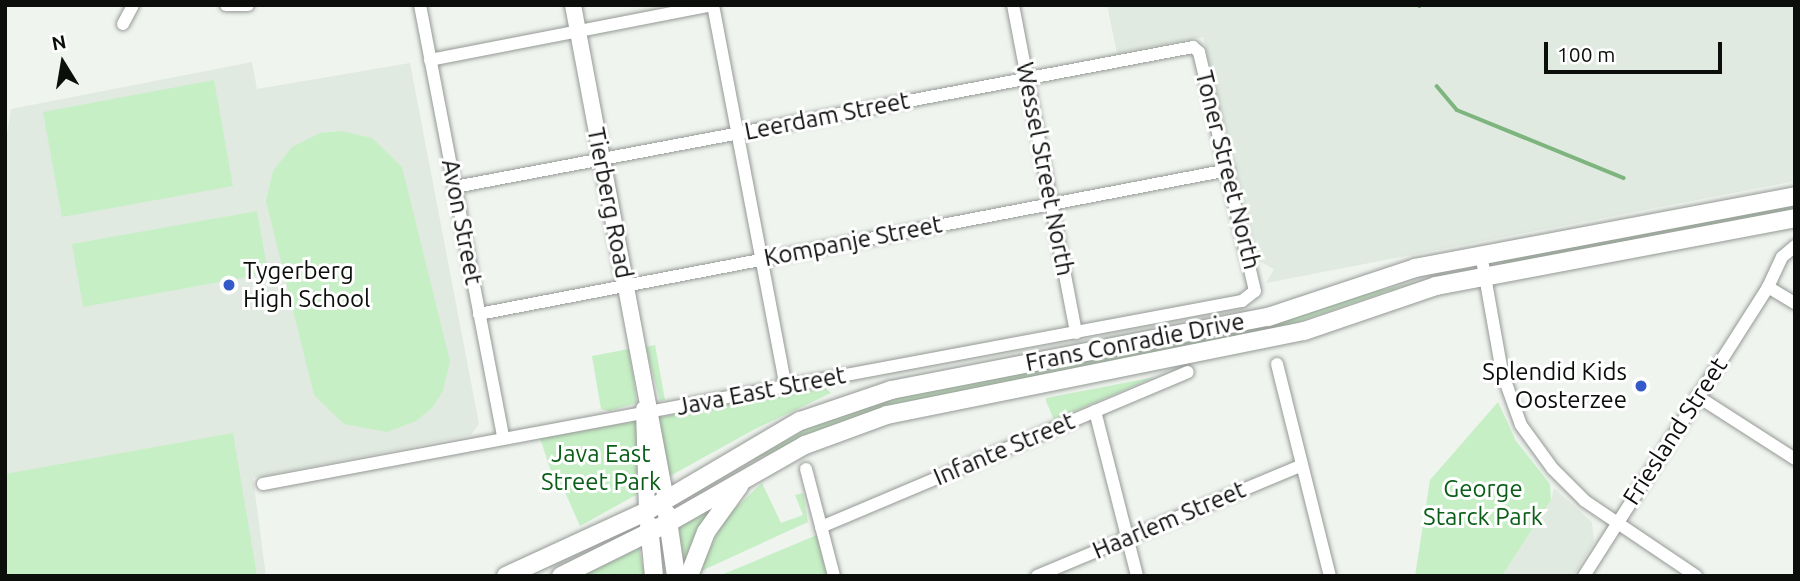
<!DOCTYPE html>
<style>
body{margin:0}
#map{position:relative;width:1800px;height:581px;overflow:hidden;background:#eff4ef;font-family:Ubuntu,sans-serif}
div>[style]{position:absolute}
.built>*{inset:0;background:#e0eae0}
.green>*{inset:0;background:#c6efc5}
.stream>*{height:3.5px;margin:-1.75px;padding:0 1.75px;transform-origin:1.75px;border-radius:1.75px;background:#7eb57f}
.roads{filter:drop-shadow(0 0 2px #959995) drop-shadow(0 0 2px #959995)}
.minor>*{height:12px;margin:-6px;padding:0 6px;transform-origin:6px;border-radius:6px;background:#fff}
.tertiary>*{height:16px;margin:-8px;padding:0 8px;transform-origin:8px;border-radius:8px;background:#fff}
.secondary>*{height:18px;margin:-9px;padding:0 9px;transform-origin:9px;border-radius:9px;background:#fff}
.dots>*{width:19px;height:19px;translate:-50% -50%;box-sizing:border-box;border:4px solid #fff;border-radius:50%}
span{translate:-50% -50%;white-space:nowrap;text-align:center;line-height:1.15;-webkit-text-stroke:6px #fff;paint-order:stroke}
.street-label{font-size:24px;color:#0c0e0c}
.poi-label{font-size:24px;color:#0c0e0c}
.left{translate:0 -50%;text-align:left}
.right{translate:-100% -50%;text-align:right}
.park-label{font-size:24px;color:#0b5e18}
.frame{position:absolute;inset:0;border:7px solid #0c0e0c;pointer-events:none}
.north{position:absolute;left:28px;top:28px;width:70px;height:70px;-webkit-text-stroke:5px #fff;paint-order:stroke;rotate:349deg;font-size:19px;font-weight:700;line-height:28px;text-align:center;color:#0c0e0c}
.north::after{content:'';display:block;margin:auto;width:24px;height:32px;background:#0c0e0c;clip-path:polygon(50% 0,100% 100%,50% 72%,0 100%)}
.scale{position:absolute;left:1544px;top:42px;width:178px;height:32px;box-sizing:border-box;border:4px solid #0c0e0c;border-top:0;padding-left:9px;font-size:21px;line-height:24px;white-space:nowrap;color:#0c0e0c;-webkit-text-stroke:5px #fff;paint-order:stroke}
</style>
<div id="map">
<div class="built">
<i style="clip-path:polygon(1107px 5px,1795px 5px,1795px 181px,1266px 283px,1274px 269px,1259px 261px,1203px 37px,1117px 53px)"></i>
<i style="clip-path:polygon(252px 62px,257px 89px,410px 63px,479px 424px,471px 435px,253px 478px,266px 576px,5px 576px,5px 146px,11px 109px)"></i>
<i style="clip-path:polygon(1554px 488px,1592px 522px,1594px 542px,1573px 576px,1502px 576px,1551px 500px)"></i>
</div>
<div class="green">
<i style="clip-path:polygon(214px 80px,233px 186px,62px 217px,43px 112px)"></i>
<i style="clip-path:polygon(341px 131px,372px 138px,402px 167px,450px 361px,443px 391px,432px 408px,416px 421px,387px 432px,344px 424px,314px 395px,266px 201px,273px 171px,292px 147px,320px 133px)"></i>
<i style="clip-path:polygon(1795px 202px,1795px 209px,1774px 213px,1504px 264px,1500px 260px)"></i>
<i style="clip-path:polygon(257px 211px,268px 273px,83px 307px,72px 244px)"></i>
<i style="clip-path:polygon(1462px 272px,1400px 287px,1284px 327px,877px 409px,746px 463px,804px 430px,883px 400px,1291px 318px,1363px 294px)"></i>
<i style="clip-path:polygon(655px 345px,665px 400px,660px 401px,646px 347px)"></i>
<i style="clip-path:polygon(629px 349px,637px 403px,609px 411px,601px 409px,592px 356px)"></i>
<i style="clip-path:polygon(1155px 377px,1054px 420px,1046px 401px,1046px 398px)"></i>
<i style="clip-path:polygon(825px 388px,831px 393px,755px 429px,580px 526px,565px 492px,558px 493px,540px 438px)"></i>
<i style="clip-path:polygon(1498px 402px,1516px 441px,1550px 484px,1551px 500px,1502px 576px,1415px 576px,1430px 480px)"></i>
<i style="clip-path:polygon(233px 433px,257px 576px,5px 576px,5px 474px)"></i>
<i style="clip-path:polygon(762px 483px,781px 523px,803px 515px,795px 495px,803px 493px,808px 522px,699px 572px,724px 519px)"></i>
<i style="clip-path:polygon(708px 511px,709px 514px,684px 574px,679px 527px)"></i>
<i style="clip-path:polygon(817px 535px,827px 576px,719px 576px)"></i>
<i style="clip-path:polygon(639px 548px,645px 576px,582px 576px,584px 575px)"></i>
</div>
<div class="stream">
<i style="left:1419px;top:5px;width:1px;rotate:45deg"></i>
<i style="left:1437px;top:86px;width:31px;rotate:50deg"></i>
<i style="left:1457px;top:110px;width:180px;rotate:22.2deg"></i>
</div>
<div class="roads">
<div class="minor">
<i style="left:226px;top:5px;width:22px"></i>
<i style="left:420px;top:5px;width:441px;rotate:79.1deg"></i>
<i style="left:713px;top:5px;width:389px;rotate:79.2deg"></i>
<i style="left:1013px;top:5px;width:334px;rotate:79.1deg"></i>
<i style="left:123px;top:24px;width:21px;rotate:-62deg"></i>
<i style="left:430px;top:60px;width:288px;rotate:-11deg"></i>
<i style="left:1481px;top:254px;width:120px;rotate:79.9deg"></i>
<i style="left:1502px;top:372px;width:56px;rotate:70.3deg"></i>
<i style="left:1521px;top:425px;width:54px;rotate:54deg"></i>
<i style="left:1553px;top:469px;width:45px;rotate:45deg"></i>
<i style="left:1585px;top:501px;width:134px;rotate:34deg"></i>
<i style="left:1768px;top:287px;width:31px;rotate:31deg"></i>
<i style="left:479px;top:314px;width:763px;rotate:-10.88deg"></i>
<i style="left:1277px;top:364px;width:219px;rotate:76deg"></i>
<i style="left:1697px;top:396px;width:117px;rotate:32.7deg"></i>
<i style="left:1095px;top:411px;width:170px;rotate:75.7deg"></i>
<i style="left:806px;top:469px;width:111px;rotate:75.3deg"></i>
<i style="left:263px;top:484px;width:996px;rotate:-10.59deg"></i>
<i style="left:1242px;top:301px;width:16px;rotate:-38deg"></i>
<i style="left:1255px;top:291px;width:245px;rotate:-103.2deg"></i>
<i style="left:1199px;top:52px;width:8px;rotate:-140deg"></i>
<i style="left:1193px;top:47px;width:751px;rotate:169.26deg"></i>
<i style="left:821px;top:527px;width:398px;rotate:-22.9deg"></i>
<i style="left:1037px;top:576px;width:287px;rotate:-22.7deg"></i>
<i style="left:1584px;top:576px;width:343px;rotate:-57.5deg"></i>
<i style="left:1768px;top:287px;width:33px;rotate:-65deg"></i>
<i style="left:1782px;top:257px;width:17px;rotate:-40deg"></i>
</div>
<div class="tertiary">
<i style="left:573px;top:5px;width:504px;rotate:79.36deg"></i>
<i style="left:644px;top:409px;width:102px;rotate:88.3deg"></i>
</div>
<div class="secondary">
<i style="left:667px;top:514px;width:63px;rotate:81.7deg"></i>
<i style="left:649px;top:525px;width:51px;rotate:84.4deg"></i>
<i style="left:506px;top:576px;width:155px;rotate:-24.7deg"></i>
<i style="left:647px;top:511px;width:178px;rotate:-30.5deg"></i>
<i style="left:800px;top:421px;width:96px;rotate:-18.8deg"></i>
<i style="left:891px;top:390px;width:384px;rotate:-11deg"></i>
<i style="left:1268px;top:317px;width:155px;rotate:-18.4deg"></i>
<i style="left:1415px;top:268px;width:387px;rotate:-10.7deg"></i>
<i style="left:561px;top:576px;width:119px;rotate:-26.4deg"></i>
<i style="left:668px;top:523px;width:158px;rotate:-29.7deg"></i>
<i style="left:805px;top:445px;width:87px;rotate:-20.1deg"></i>
<i style="left:887px;top:415px;width:425px;rotate:-11.4deg"></i>
<i style="left:1304px;top:331px;width:139px;rotate:-18.8deg"></i>
<i style="left:1436px;top:286px;width:365px;rotate:-10.7deg"></i>
<i style="left:689px;top:576px;width:47px;rotate:-68.9deg"></i>
<i style="left:706px;top:532px;width:57px;rotate:-54.3deg"></i>
</div>
</div>
<div class="dots">
<i style="left:229px;top:285px;background:#345aca"></i>
<i style="left:1641px;top:386px;background:#345aca"></i>
</div>
<div class="street-label">
<span style="left:827px;top:116px;rotate:-11deg">Leerdam Street</span>
<span style="left:1045px;top:169px;rotate:79deg">Wessel Street North</span>
<span style="left:1228px;top:170px;rotate:76deg">Toner Street North</span>
<span style="left:610px;top:203px;rotate:79deg">Tierberg Road</span>
<span style="left:462px;top:222px;rotate:79deg">Avon Street</span>
<span style="left:853px;top:241px;rotate:-11deg">Kompanje Street</span>
<span style="left:1135px;top:342px;rotate:-11deg">Frans Conradie Drive</span>
<span style="left:761px;top:391px;rotate:-11deg">Java East Street</span>
<span style="left:1675px;top:431px;rotate:-57deg">Friesland Street</span>
<span style="left:1004px;top:449px;rotate:-23deg">Infante Street</span>
<span style="left:1169px;top:520px;rotate:-23deg">Haarlem Street</span>
</div>
<div class="poi-label">
<span class="left" style="left:243px;top:285px">Tygerberg<br>High School</span>
<span class="right" style="left:1627px;top:386px">Splendid Kids<br>Oosterzee</span>
</div>
<div class="park-label">
<span style="left:601px;top:468px">Java East<br>Street Park</span>
<span style="left:1483px;top:503px">George<br>Starck Park</span>
</div>
<div class="frame"></div>
<div class="north">N</div>
<div class="scale">100 m</div>
</div>
